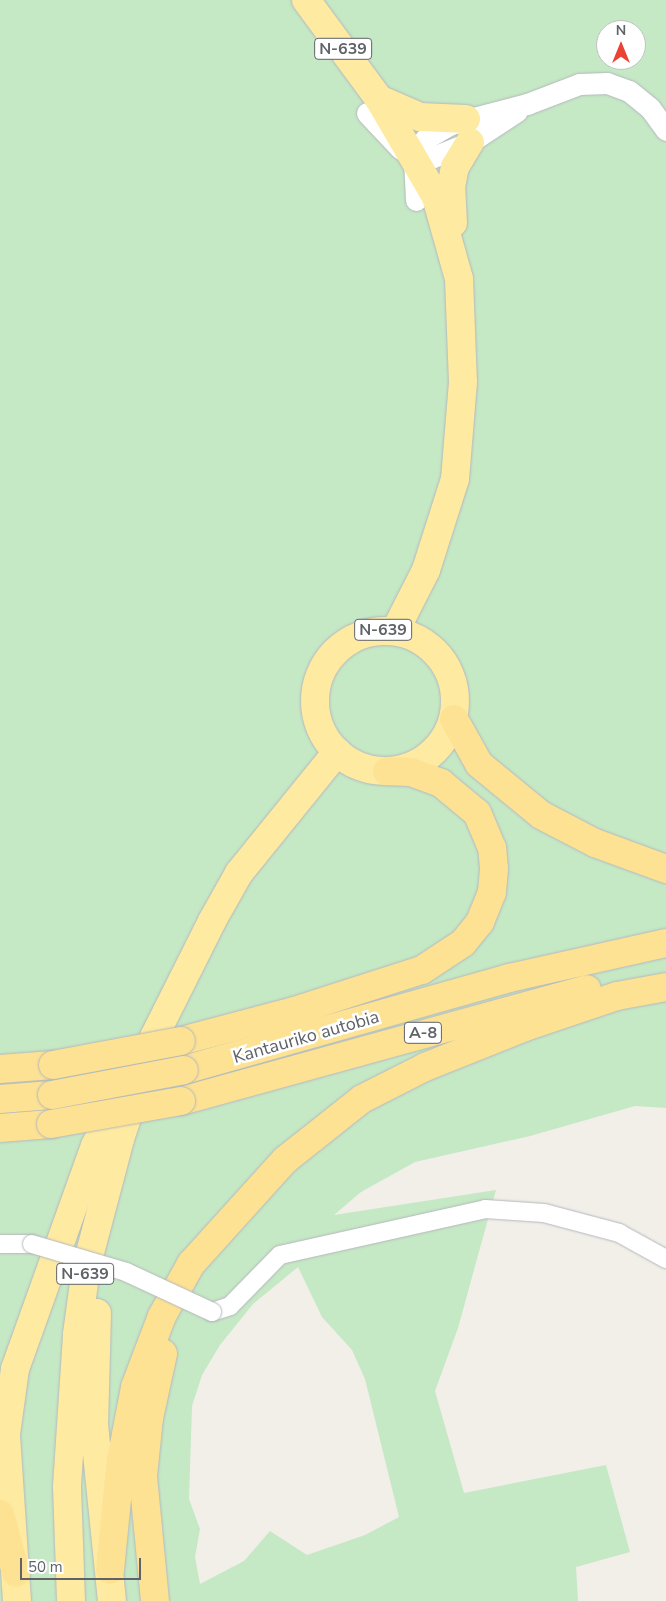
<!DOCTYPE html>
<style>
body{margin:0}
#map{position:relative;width:666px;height:1601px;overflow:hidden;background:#f1efe8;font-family:"Nunito Sans",sans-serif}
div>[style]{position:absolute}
.green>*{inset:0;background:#c5e8c5}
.roads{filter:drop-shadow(0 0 1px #b5b8bc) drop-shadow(0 0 1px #b5b8bc)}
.minor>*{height:18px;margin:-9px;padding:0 9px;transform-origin:9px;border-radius:9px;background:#fff}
.tertiary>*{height:21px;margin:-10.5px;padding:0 10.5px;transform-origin:10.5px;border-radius:10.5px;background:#fff}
.trunk>*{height:28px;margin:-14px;padding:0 14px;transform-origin:14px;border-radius:14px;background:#feeaa1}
.trunk>.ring{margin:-14px;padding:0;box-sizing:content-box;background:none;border:28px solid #feeaa1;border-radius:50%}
.motorway>*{height:28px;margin:-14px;padding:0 14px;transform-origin:14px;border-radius:14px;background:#fde293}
.bridges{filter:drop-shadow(0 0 1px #b5b8bc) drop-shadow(0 0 1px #b5b8bc)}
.minor-bridge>*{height:18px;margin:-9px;padding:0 9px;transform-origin:9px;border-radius:9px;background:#fff}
.motorway-bridge>*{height:28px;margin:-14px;padding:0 14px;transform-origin:14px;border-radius:14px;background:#fde293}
span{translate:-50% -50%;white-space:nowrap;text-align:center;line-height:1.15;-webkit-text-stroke:5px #fff;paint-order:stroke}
.shield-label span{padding:1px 4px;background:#fff;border:1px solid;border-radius:4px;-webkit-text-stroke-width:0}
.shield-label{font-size:16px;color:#5f6368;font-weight:700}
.street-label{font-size:18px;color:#5f6368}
.north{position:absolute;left:596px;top:20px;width:50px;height:50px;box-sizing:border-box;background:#fff;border:1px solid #bfc1c3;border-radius:50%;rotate:0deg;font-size:14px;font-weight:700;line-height:20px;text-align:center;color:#5f6368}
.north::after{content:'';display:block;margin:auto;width:18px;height:22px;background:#ea4335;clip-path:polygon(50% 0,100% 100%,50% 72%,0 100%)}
.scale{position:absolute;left:20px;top:1558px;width:121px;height:22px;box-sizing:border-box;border:2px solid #5f6368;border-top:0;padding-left:6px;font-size:15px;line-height:18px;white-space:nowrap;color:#5f6368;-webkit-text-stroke:4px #fff;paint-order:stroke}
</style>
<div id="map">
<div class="green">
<i style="clip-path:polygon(evenodd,0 0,666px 0,666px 1108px,635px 1106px,530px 1136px,415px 1162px,361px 1192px,334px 1215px,496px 1190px,458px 1328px,435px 1391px,464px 1493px,606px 1465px,630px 1552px,576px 1567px,578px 1601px,0 1601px,0 0,606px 30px,636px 30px,636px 60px,606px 60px,606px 30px,0 0,298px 1267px,322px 1317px,352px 1350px,365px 1379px,399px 1517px,365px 1535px,307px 1555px,270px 1531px,244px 1561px,200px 1584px,195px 1557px,200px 1529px,189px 1499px,192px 1406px,202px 1375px,220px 1345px,253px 1304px,298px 1267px)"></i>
</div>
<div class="roads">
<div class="minor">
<i style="left:0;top:1244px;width:32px"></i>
<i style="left:212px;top:1312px;width:19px;rotate:-18deg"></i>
<i style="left:230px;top:1306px;width:71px;rotate:-45.6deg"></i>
<i style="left:280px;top:1255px;width:210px;rotate:-12.6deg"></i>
<i style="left:485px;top:1209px;width:59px;rotate:3.9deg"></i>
<i style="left:544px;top:1213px;width:78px;rotate:14.9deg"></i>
<i style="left:619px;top:1233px;width:54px;rotate:29deg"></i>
</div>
<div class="tertiary">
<i style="left:367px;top:113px;width:48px;rotate:46.7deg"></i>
<i style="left:400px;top:148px;width:17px;rotate:36deg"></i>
<i style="left:414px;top:158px;width:12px;rotate:9deg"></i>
<i style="left:426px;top:160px;width:48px;rotate:-22.2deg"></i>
<i style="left:470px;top:142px;width:56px;rotate:-33.4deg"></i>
<i style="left:416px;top:200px;width:42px;rotate:-92.7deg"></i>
<i style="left:414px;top:158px;width:22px;rotate:-60deg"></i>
<i style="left:425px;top:139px;width:30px;rotate:-30deg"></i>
<i style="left:451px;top:124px;width:79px;rotate:-14.7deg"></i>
<i style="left:527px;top:104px;width:56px;rotate:-21deg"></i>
<i style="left:579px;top:84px;width:28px;rotate:-2deg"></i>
<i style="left:607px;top:83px;width:23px;rotate:20deg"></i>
<i style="left:629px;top:91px;width:27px;rotate:39deg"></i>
<i style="left:650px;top:108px;width:27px;rotate:54deg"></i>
</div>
<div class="trunk">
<i style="left:306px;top:0;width:123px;rotate:53.6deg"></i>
<i style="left:379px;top:99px;width:113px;rotate:59.8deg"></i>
<i style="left:436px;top:197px;width:85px;rotate:74.3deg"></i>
<i style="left:459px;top:279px;width:103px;rotate:87.8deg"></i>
<i style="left:463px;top:382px;width:97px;rotate:94.7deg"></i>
<i style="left:455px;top:479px;width:96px;rotate:107.7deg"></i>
<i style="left:426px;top:570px;width:68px;rotate:116.9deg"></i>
<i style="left:379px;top:99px;width:45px;rotate:23.7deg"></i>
<i style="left:420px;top:117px;width:46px;rotate:2.5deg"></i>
<i style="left:453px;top:223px;width:36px;rotate:-93deg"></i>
<i style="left:451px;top:187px;width:20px;rotate:-79deg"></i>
<i style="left:455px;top:167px;width:29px;rotate:-59deg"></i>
<i class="ring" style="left:315px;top:631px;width:112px;height:112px"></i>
<i style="left:97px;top:1313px;width:111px;rotate:91.5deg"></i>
<i style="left:94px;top:1424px;width:178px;rotate:84.2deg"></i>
<i style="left:17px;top:1601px;width:167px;rotate:-93.8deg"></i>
<i style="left:6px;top:1434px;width:66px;rotate:-82.1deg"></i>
<i style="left:15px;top:1369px;width:237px;rotate:-70.3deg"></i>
<i style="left:95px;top:1146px;width:55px;rotate:-65.3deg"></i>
<i style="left:71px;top:1601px;width:115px;rotate:-92deg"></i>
<i style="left:67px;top:1486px;width:152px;rotate:-86.2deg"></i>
<i style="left:77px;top:1334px;width:67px;rotate:-82.2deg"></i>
<i style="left:86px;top:1268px;width:133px;rotate:-75.2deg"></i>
<i style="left:120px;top:1139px;width:108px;rotate:-71.6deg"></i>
<i style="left:154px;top:1037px;width:130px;rotate:-63.4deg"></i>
<i style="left:212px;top:921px;width:55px;rotate:-60.6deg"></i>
<i style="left:239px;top:873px;width:156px;rotate:-51deg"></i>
</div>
<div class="motorway">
<i style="left:454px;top:719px;width:51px;rotate:60.9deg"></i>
<i style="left:479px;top:764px;width:80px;rotate:39.4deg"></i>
<i style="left:541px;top:815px;width:61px;rotate:27.4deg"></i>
<i style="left:595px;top:843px;width:76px;rotate:20.1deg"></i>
<i style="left:181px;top:1041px;width:117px;rotate:-14.9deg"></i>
<i style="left:294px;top:1011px;width:134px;rotate:-17.8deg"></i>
<i style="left:422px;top:970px;width:49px;rotate:-33.4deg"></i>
<i style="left:463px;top:943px;width:27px;rotate:-51deg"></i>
<i style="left:480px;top:922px;width:32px;rotate:-68deg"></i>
<i style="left:492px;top:892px;width:23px;rotate:-85deg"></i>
<i style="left:494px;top:869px;width:21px;rotate:-95deg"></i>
<i style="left:492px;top:848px;width:38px;rotate:-113deg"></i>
<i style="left:477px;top:813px;width:47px;rotate:-140.2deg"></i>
<i style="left:441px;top:783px;width:32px;rotate:-160deg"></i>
<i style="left:411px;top:772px;width:24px;rotate:-178deg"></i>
<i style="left:0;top:1069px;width:53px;rotate:-4.3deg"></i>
<i style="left:184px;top:1070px;width:338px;rotate:-15.8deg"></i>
<i style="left:509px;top:978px;width:161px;rotate:-12.6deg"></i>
<i style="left:0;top:1099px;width:52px;rotate:-4.4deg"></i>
<i style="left:181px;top:1101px;width:421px;rotate:-15.4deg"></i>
<i style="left:0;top:1128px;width:51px;rotate:-4.5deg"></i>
<i style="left:0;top:1514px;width:61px;rotate:74.8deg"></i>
<i style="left:110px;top:1570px;width:111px;rotate:-84.3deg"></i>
<i style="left:121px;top:1460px;width:74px;rotate:-79.1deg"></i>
<i style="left:135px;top:1387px;width:76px;rotate:-69.2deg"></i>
<i style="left:162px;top:1316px;width:60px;rotate:-60.9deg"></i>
<i style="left:191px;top:1264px;width:140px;rotate:-47.9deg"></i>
<i style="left:285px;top:1160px;width:98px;rotate:-38.4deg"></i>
<i style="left:362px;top:1099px;width:71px;rotate:-26.9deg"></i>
<i style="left:425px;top:1067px;width:108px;rotate:-21.8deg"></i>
<i style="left:525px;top:1027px;width:97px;rotate:-18.6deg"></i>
<i style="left:617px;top:996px;width:50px;rotate:-10.4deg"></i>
<i style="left:155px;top:1601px;width:126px;rotate:-95.5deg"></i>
<i style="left:143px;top:1476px;width:58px;rotate:-84.1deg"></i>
<i style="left:149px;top:1418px;width:66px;rotate:-77.7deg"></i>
</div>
</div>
<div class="bridges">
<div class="minor-bridge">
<i style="left:32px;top:1244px;width:98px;rotate:16.6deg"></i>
<i style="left:126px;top:1272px;width:95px;rotate:24.9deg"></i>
</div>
<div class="motorway-bridge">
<i style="left:53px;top:1065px;width:130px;rotate:-10.6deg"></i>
<i style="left:52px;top:1095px;width:134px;rotate:-10.7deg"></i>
<i style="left:51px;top:1124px;width:132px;rotate:-10deg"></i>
</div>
</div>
<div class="shield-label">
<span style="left:343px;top:49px">N-639</span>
<span style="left:383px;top:630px">N-639</span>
<span style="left:423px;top:1033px">A-8</span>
<span style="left:85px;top:1274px">N-639</span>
</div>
<div class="street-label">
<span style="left:306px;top:1037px;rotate:-16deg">Kantauriko autobia</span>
</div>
<div class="north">N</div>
<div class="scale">50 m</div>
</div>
